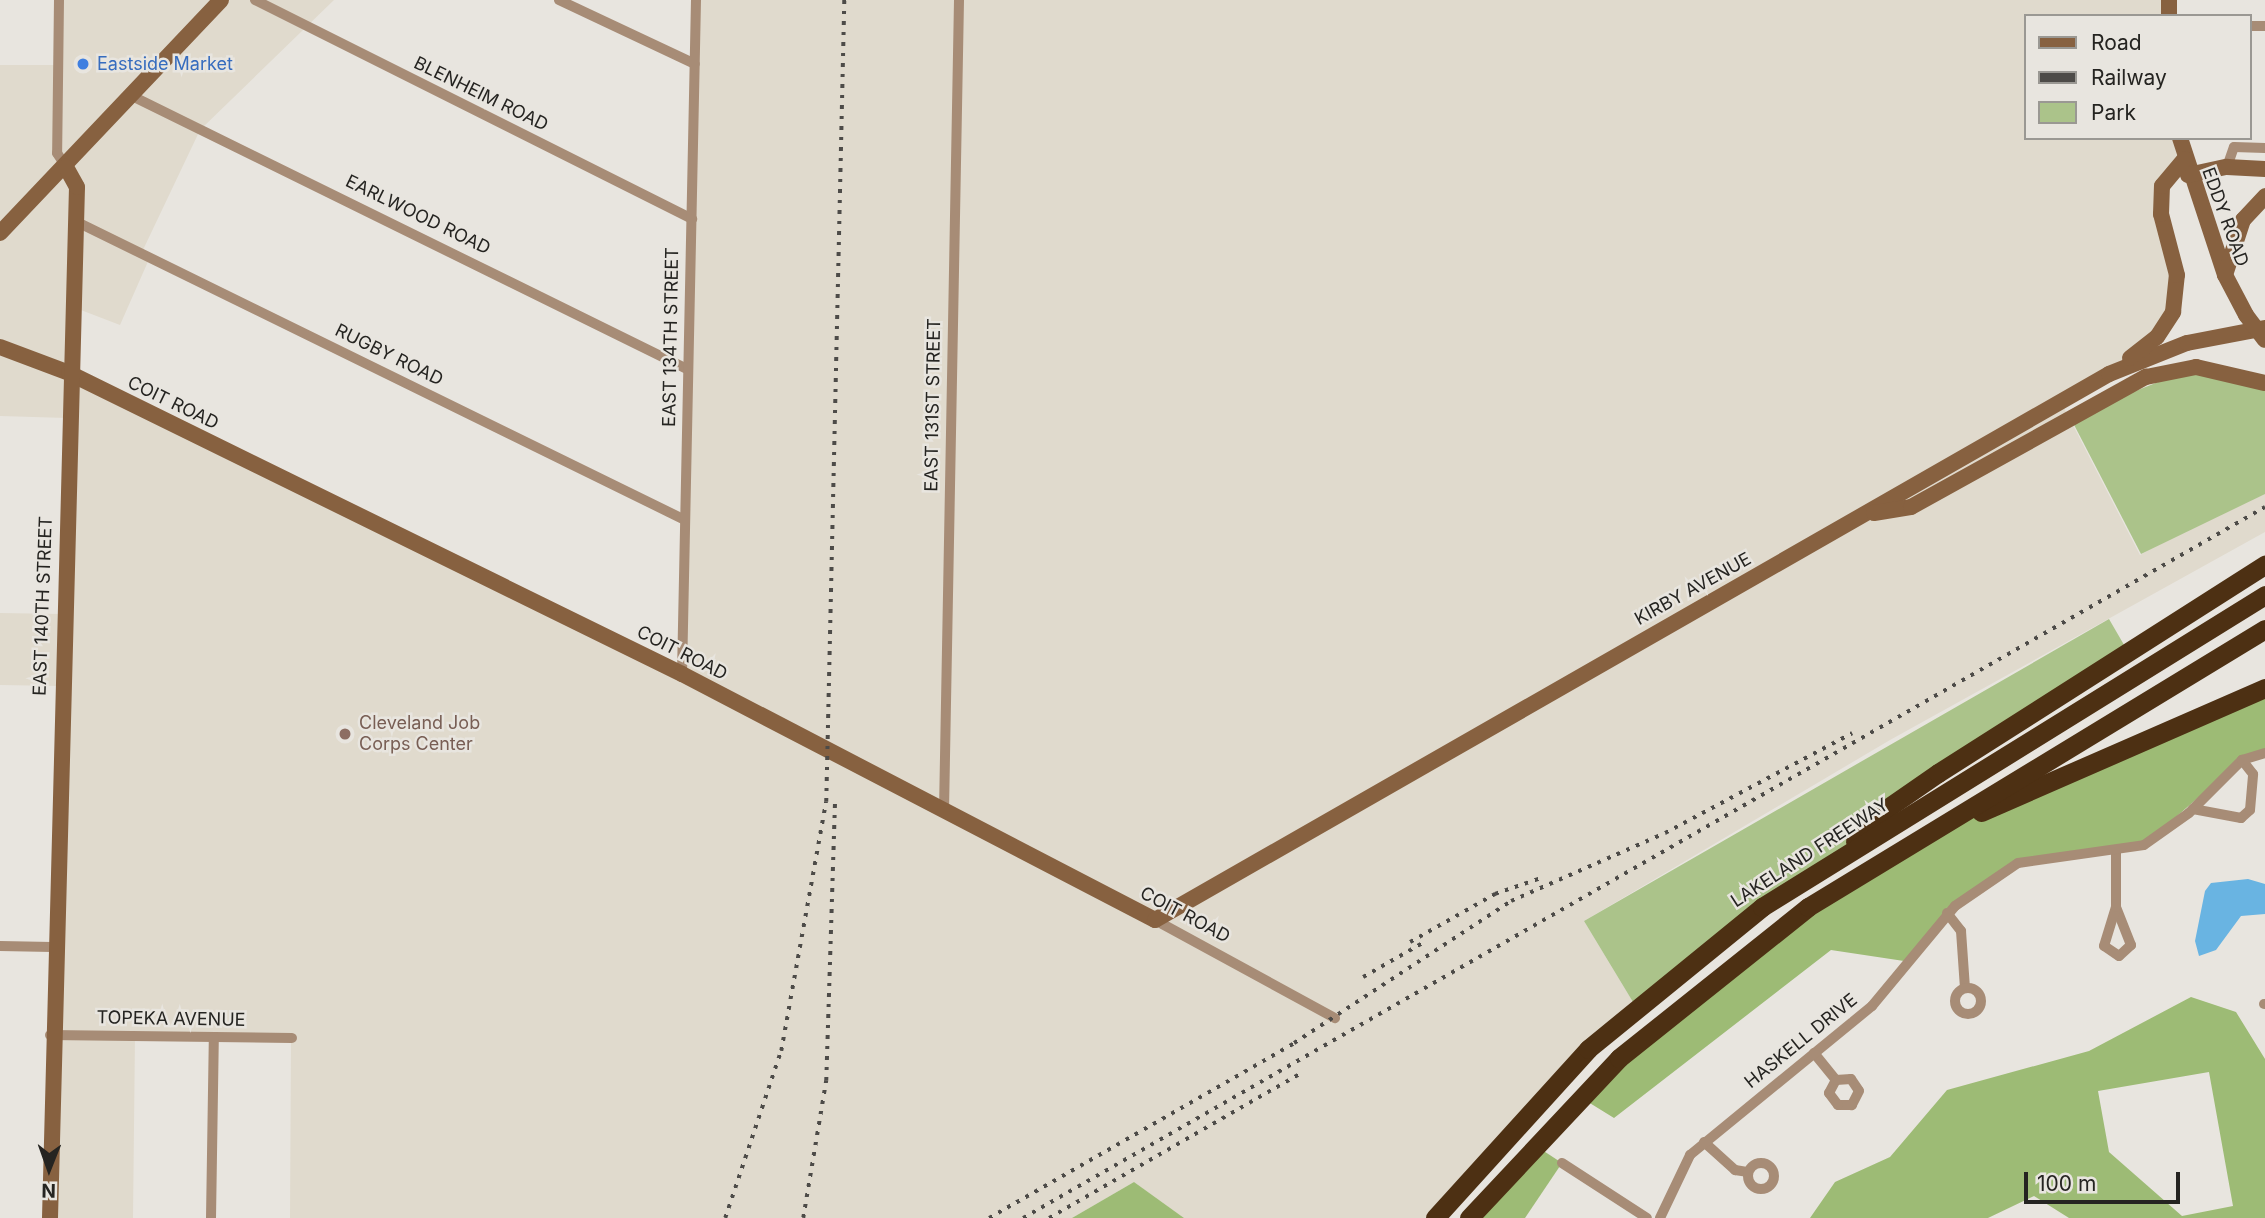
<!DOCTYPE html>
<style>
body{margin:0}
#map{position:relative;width:2265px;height:1218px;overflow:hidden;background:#e8e5df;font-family:Inter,sans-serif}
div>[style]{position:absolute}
.built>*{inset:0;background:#e0dacd}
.green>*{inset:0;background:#abc38a}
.forest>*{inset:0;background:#9dbb75}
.water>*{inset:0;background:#69b4e2}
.street>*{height:10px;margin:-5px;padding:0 5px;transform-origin:5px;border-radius:5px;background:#a78c76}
.street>.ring{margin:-5px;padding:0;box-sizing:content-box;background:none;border:10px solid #a78c76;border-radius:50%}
.secondary>*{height:16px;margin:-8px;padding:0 8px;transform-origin:8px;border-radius:8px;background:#876140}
.highway>*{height:19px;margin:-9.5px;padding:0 9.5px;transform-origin:9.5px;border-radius:9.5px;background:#4d3013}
.rail>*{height:3.5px;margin-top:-1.75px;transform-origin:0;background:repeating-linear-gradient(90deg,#4d4b48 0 3.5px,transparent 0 10.5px)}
.secondary-bridge>*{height:16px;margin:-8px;padding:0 8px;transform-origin:8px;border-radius:8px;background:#876140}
.dots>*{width:19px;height:19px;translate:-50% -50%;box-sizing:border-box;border:4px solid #e8e5df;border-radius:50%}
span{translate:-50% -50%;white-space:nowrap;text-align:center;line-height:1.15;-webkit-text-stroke:5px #e8e5df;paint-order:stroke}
.shop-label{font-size:18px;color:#366cbe}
.left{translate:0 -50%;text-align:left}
.street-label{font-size:18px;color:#252421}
.education-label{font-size:18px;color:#785e54}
.legend{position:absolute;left:2024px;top:14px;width:228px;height:126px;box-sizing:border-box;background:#e8e5df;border:2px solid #9a9893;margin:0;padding:9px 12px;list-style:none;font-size:21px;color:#252421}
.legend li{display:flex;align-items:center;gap:14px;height:35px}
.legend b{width:35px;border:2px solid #9a9893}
.north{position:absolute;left:14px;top:1134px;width:70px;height:70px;-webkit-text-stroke:5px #e8e5df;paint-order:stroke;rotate:181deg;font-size:19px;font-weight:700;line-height:28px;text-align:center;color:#252421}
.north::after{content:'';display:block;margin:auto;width:24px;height:32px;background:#252421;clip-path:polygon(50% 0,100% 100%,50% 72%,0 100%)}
.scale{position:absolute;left:2024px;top:1172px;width:156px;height:32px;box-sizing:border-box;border:4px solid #252421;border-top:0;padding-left:9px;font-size:21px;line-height:24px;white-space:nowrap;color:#252421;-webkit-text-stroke:5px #e8e5df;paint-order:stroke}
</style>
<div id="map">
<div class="built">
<i style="clip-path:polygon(59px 0,334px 0,200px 130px,142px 252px,150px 257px,120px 325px,73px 307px,70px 374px,681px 674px,696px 0,2169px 0,2169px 16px,2025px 16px,2025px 138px,2180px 138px,2185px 159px,2162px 186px,2177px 275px,2157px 337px,2061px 402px,2140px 555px,2265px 486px,2265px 532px,1890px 740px,1584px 921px,1636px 1007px,1435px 1218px,1184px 1218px,1134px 1182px,1072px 1218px,290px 1218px,291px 1039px,135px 1036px,133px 1218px,50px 1218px,60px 686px,0 685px,0 613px,62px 614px,67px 418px,0 416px,0 65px,58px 65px)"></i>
</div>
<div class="green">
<i style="clip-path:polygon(2196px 367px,2265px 383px,2265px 494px,2141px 554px,2070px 417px)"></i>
<i style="clip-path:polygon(2109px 619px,2127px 650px,1938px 773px,1848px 851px,1636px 1007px,1584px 921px)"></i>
</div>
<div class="forest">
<i style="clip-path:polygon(2265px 688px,2265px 753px,2241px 760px,2144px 845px,2018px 863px,1955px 906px,1904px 961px,1831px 950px,1614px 1118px,1580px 1097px,1699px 990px,1944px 825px)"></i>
<i style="clip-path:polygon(evenodd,2191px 997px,2236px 1012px,2265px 1059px,2265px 1218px,2069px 1218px,2034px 1196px,1988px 1218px,1810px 1218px,1835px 1182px,1890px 1157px,1947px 1090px,2089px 1051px,2191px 997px,2209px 1072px,2233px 1206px,2182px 1216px,2109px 1152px,2098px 1091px,2209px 1072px)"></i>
<i style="clip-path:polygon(1533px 1144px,1562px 1163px,1525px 1218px,1469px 1218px)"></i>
<i style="clip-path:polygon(1134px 1182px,1184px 1218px,1072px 1218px)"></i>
</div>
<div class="water">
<i style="clip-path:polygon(2248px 879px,2265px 884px,2265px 914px,2241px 916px,2216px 950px,2199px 956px,2195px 941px,2205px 891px,2211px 883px)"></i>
</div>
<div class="street">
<i style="left:59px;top:0;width:153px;rotate:90.7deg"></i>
<i style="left:57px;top:153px;width:17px;rotate:57deg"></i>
<i style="left:255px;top:0;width:489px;rotate:26.6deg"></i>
<i style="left:559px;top:0;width:150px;rotate:25.2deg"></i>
<i style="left:2249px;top:26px;width:16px"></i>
<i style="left:132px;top:96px;width:619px;rotate:26.19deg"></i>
<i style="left:2227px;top:167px;width:21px;rotate:-71deg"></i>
<i style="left:2234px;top:147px;width:31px;rotate:2deg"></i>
<i style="left:77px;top:222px;width:677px;rotate:26.11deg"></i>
<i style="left:682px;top:674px;width:674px;rotate:-88.81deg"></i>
<i style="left:2193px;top:809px;width:49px;rotate:10.6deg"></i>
<i style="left:2241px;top:818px;width:12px;rotate:-42deg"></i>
<i style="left:2250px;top:810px;width:36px;rotate:-85deg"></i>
<i style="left:2253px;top:774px;width:18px;rotate:-128deg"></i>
<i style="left:944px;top:811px;width:811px;rotate:-88.94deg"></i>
<i style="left:2116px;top:907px;width:41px;rotate:68.5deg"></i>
<i style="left:2131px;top:945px;width:16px;rotate:137deg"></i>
<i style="left:2119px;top:956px;width:18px;rotate:-146deg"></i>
<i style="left:2104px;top:946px;width:41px;rotate:-72.9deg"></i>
<i style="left:2116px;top:907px;width:57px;rotate:-90deg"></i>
<i style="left:1947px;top:913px;width:23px;rotate:52deg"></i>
<i style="left:1961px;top:931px;width:57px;rotate:86deg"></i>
<i style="left:1155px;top:920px;width:205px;rotate:28.6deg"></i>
<i style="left:0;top:946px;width:52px;rotate:1.1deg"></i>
<i class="ring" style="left:1955px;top:988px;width:16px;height:16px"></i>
<i style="left:2264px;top:1004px;width:1px"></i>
<i style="left:50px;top:1035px;width:242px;rotate:0.7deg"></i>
<i style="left:1814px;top:1053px;width:35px;rotate:51deg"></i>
<i style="left:1851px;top:1079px;width:14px;rotate:56deg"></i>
<i style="left:1859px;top:1091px;width:16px;rotate:117deg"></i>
<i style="left:1852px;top:1105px;width:14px;rotate:180deg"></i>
<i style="left:1838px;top:1105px;width:15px;rotate:-127deg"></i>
<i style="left:1829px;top:1093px;width:15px;rotate:-62deg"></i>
<i style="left:1836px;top:1080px;width:15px;rotate:-4deg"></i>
<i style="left:1704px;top:1142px;width:42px;rotate:42.1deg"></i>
<i style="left:1735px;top:1170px;width:12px;rotate:9deg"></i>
<i class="ring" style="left:1748px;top:1163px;width:16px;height:16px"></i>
<i style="left:1562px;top:1163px;width:101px;rotate:32.9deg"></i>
<i style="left:211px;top:1218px;width:181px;rotate:-89.1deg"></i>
<i style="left:1660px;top:1218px;width:70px;rotate:-64.5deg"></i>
<i style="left:1690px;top:1155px;width:235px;rotate:-39.3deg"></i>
<i style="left:1872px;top:1006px;width:130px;rotate:-50.3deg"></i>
<i style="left:1955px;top:906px;width:76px;rotate:-34.3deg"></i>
<i style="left:2018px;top:863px;width:127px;rotate:-8.1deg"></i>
<i style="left:2144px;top:845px;width:55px;rotate:-35.4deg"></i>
<i style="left:2189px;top:813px;width:75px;rotate:-45deg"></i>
<i style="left:2242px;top:760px;width:24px;rotate:-17deg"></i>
</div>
<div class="secondary">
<i style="left:2169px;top:0;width:16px;rotate:90deg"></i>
<i style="left:2180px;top:138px;width:144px;rotate:71.8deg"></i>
<i style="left:2225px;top:275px;width:45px;rotate:62.3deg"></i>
<i style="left:2188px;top:175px;width:40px;rotate:-12deg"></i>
<i style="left:2227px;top:167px;width:38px;rotate:3deg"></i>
<i style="left:0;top:233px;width:321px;rotate:-46.5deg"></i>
<i style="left:2225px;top:275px;width:58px;rotate:-71.9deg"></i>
<i style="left:2243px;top:220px;width:33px;rotate:-47deg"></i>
<i style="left:0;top:347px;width:74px;rotate:20.6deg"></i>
<i style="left:69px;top:373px;width:683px;rotate:26.15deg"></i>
<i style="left:682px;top:674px;width:533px;rotate:27.48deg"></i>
<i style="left:1155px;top:920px;width:1099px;rotate:-29.78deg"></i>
<i style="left:2109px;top:374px;width:84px;rotate:-21.7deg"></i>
<i style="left:2187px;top:343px;width:79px;rotate:-10.9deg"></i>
<i style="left:2130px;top:358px;width:34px;rotate:-38deg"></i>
<i style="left:2157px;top:337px;width:30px;rotate:-57deg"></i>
<i style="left:2173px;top:312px;width:37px;rotate:-84deg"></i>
<i style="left:2177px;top:275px;width:63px;rotate:-104.7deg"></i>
<i style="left:2161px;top:214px;width:28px;rotate:-88deg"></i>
<i style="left:2162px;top:186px;width:35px;rotate:-50deg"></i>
<i style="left:1874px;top:513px;width:37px;rotate:-9deg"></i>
<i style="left:1911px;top:507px;width:269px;rotate:-29deg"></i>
<i style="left:2146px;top:377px;width:51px;rotate:-11.3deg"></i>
<i style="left:2196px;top:367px;width:71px;rotate:13.1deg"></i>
<i style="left:50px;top:1218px;width:1031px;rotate:-88.5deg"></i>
<i style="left:77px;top:187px;width:23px;rotate:-119deg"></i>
</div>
<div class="highway">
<i style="left:1981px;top:812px;width:310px;rotate:-23.6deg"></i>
<i style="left:1855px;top:841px;width:29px;rotate:-52deg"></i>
<i style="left:1873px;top:818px;width:79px;rotate:-34.7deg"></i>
<i style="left:1938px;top:773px;width:388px;rotate:-32.5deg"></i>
<i style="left:1435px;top:1218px;width:228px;rotate:-47.8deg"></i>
<i style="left:1588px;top:1049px;width:225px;rotate:-39.2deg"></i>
<i style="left:1762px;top:907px;width:592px;rotate:-31.81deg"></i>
<i style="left:1469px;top:1218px;width:219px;rotate:-46.8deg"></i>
<i style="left:1619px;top:1058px;width:242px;rotate:-38.6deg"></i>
<i style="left:1808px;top:907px;width:535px;rotate:-31.31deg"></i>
</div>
<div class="rail">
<i style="left:1410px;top:942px;width:98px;rotate:-29.5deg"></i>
<i style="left:1495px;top:894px;width:49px;rotate:-19.2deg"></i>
<i style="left:1363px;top:977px;width:70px;rotate:-29.8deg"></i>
<i style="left:725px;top:1218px;width:176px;rotate:-71.5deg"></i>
<i style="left:781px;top:1051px;width:253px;rotate:-79.8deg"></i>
<i style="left:826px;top:802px;width:802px;rotate:-88.71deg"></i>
<i style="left:803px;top:1218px;width:139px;rotate:-80.5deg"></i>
<i style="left:826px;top:1081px;width:280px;rotate:-88.2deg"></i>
<i style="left:989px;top:1218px;width:352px;rotate:-29.8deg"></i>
<i style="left:1294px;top:1043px;width:259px;rotate:-33.2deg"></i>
<i style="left:1511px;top:901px;width:168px;rotate:-23.8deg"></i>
<i style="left:1665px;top:833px;width:212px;rotate:-28.1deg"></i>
<i style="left:1023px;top:1218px;width:1431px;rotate:-29.79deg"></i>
<i style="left:1049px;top:1218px;width:289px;rotate:-29.9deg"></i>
</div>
<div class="secondary-bridge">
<i style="left:2246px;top:315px;width:31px;rotate:53deg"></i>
</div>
<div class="dots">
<i style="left:83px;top:64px;background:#3f7fe0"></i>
<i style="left:345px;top:734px;background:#8d6e63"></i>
</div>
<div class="shop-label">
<span class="left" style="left:97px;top:64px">Eastside Market</span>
</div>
<div class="street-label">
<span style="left:481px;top:94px;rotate:26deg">BLENHEIM ROAD</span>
<span style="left:418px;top:215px;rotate:26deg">EARLWOOD ROAD</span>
<span style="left:2225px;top:217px;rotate:70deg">EDDY ROAD</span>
<span style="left:671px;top:337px;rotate:-89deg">EAST 134TH STREET</span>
<span style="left:389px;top:355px;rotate:26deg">RUGBY ROAD</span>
<span style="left:173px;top:403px;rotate:26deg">COIT ROAD</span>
<span style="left:933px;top:405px;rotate:-89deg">EAST 131ST STREET</span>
<span style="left:1693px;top:589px;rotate:-29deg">KIRBY AVENUE</span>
<span style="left:43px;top:606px;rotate:-88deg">EAST 140TH STREET</span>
<span style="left:682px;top:653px;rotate:27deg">COIT ROAD</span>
<span style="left:1810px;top:853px;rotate:-33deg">LAKELAND FREEWAY</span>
<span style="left:1185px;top:915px;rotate:28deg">COIT ROAD</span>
<span style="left:171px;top:1019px;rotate:1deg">TOPEKA AVENUE</span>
<span style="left:1801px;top:1041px;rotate:-39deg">HASKELL DRIVE</span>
</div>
<div class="education-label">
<span class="left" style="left:359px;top:734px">Cleveland Job<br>Corps Center</span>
</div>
<ul class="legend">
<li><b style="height:9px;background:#876140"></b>Road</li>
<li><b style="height:9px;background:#4d4b48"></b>Railway</li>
<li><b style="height:19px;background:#abc38a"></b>Park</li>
</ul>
<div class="north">N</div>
<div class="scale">100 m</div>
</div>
